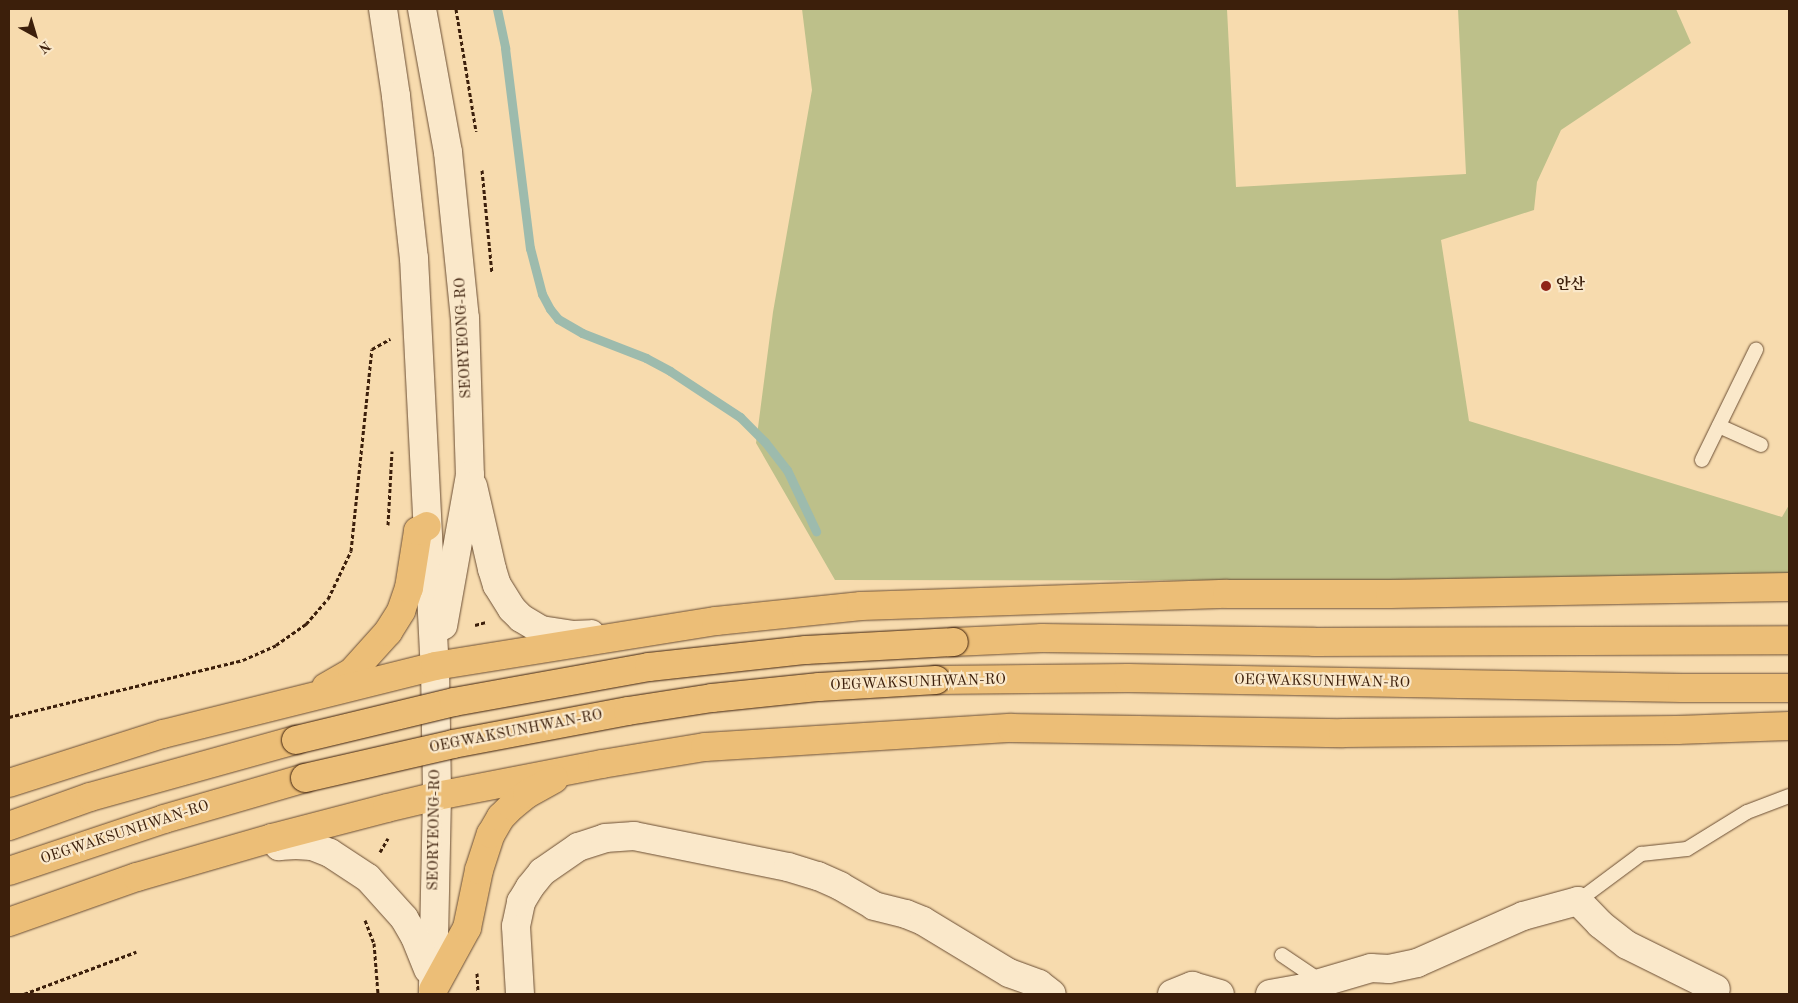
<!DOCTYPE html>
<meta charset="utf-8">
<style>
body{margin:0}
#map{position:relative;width:1798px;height:1003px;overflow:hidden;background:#f7dbae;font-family:"Old Standard TT","Noto Serif KR",serif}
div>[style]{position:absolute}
.green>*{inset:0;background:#bdc08a}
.stream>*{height:9px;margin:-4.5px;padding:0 4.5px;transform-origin:4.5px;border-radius:4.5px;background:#9dbbad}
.path>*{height:3px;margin-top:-1.5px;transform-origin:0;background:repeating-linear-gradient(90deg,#3c1f0b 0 4px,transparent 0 6.5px)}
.roads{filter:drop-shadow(0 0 1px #6b4e34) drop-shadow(0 0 1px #6b4e34)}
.service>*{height:14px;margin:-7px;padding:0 7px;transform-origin:7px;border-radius:7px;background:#fae8ca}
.minor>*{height:28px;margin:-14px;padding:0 14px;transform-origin:14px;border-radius:14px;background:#fae8ca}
.tertiary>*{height:28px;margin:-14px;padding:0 14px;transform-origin:14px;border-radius:14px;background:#fae8ca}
.trunk>*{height:28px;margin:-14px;padding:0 14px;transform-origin:14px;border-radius:14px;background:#ecbe77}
.bridges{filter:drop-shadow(0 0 1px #3c1f0b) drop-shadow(0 0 1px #3c1f0b)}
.trunk-bridge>*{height:28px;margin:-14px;padding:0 14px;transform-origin:14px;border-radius:14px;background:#ecbe77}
.dots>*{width:14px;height:14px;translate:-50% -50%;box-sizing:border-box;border:2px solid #fae8ca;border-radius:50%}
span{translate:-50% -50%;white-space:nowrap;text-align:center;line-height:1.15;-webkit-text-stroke:4.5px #fae8ca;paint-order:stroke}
.poi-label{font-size:15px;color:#3c1f0b;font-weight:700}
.left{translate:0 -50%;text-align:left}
.street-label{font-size:15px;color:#3c1f0b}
.frame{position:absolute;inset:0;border:10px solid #3c1f0b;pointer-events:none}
.north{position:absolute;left:10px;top:10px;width:50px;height:50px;-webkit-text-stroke:4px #fae8ca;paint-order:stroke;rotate:141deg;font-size:14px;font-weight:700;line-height:20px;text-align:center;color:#3c1f0b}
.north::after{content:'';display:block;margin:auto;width:18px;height:22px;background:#3c1f0b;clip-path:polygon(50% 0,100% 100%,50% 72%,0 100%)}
</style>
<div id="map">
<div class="green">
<i style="clip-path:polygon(802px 9px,1227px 9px,1236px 187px,1466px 174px,1458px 9px,1676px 9px,1691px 43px,1561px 130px,1537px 182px,1534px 210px,1441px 240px,1469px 421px,1782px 517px,1789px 505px,1789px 577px,1756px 581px,835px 580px,756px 443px,773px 312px,812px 90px)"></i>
</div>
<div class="stream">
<i style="left:497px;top:9px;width:40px;rotate:78deg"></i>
<i style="left:505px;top:48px;width:202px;rotate:82.9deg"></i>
<i style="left:530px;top:248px;width:48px;rotate:75.4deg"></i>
<i style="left:542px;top:294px;width:17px;rotate:62deg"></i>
<i style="left:550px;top:309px;width:13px;rotate:51deg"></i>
<i style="left:558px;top:319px;width:28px;rotate:30deg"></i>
<i style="left:582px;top:333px;width:69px;rotate:21.3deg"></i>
<i style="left:646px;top:358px;width:27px;rotate:28deg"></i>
<i style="left:670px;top:371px;width:84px;rotate:33.3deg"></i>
<i style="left:740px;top:417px;width:35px;rotate:45deg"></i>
<i style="left:765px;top:442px;width:36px;rotate:52deg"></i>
<i style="left:787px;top:470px;width:68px;rotate:64.6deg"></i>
</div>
<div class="path">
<i style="left:456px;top:9px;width:124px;rotate:80.7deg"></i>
<i style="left:482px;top:170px;width:103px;rotate:84.5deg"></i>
<i style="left:388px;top:525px;width:74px;rotate:-86.9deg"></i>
<i style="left:475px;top:625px;width:11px;rotate:-15deg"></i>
<i style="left:9px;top:717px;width:241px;rotate:-13.7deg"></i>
<i style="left:243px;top:660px;width:36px;rotate:-24deg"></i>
<i style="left:276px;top:645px;width:37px;rotate:-35deg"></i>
<i style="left:306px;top:624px;width:33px;rotate:-49deg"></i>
<i style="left:328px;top:599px;width:53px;rotate:-64.4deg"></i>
<i style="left:351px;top:551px;width:203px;rotate:-84.1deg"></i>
<i style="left:372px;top:349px;width:21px;rotate:-29deg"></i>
<i style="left:380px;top:852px;width:16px;rotate:-60deg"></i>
<i style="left:365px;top:920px;width:25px;rotate:69deg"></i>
<i style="left:374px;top:943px;width:51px;rotate:85.5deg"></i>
<i style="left:477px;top:973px;width:21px;rotate:87deg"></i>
<i style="left:24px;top:994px;width:120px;rotate:-20.6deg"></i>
</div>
<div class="roads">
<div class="service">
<i style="left:1719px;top:426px;width:46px;rotate:24.3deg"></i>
<i style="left:1702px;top:460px;width:123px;rotate:-63.9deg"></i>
<i style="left:1578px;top:901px;width:79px;rotate:-36.7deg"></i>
<i style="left:1641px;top:854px;width:46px;rotate:-6.2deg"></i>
<i style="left:1687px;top:849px;width:70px;rotate:-31.7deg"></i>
<i style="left:1747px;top:812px;width:45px;rotate:-20.9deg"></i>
<i style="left:1282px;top:955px;width:48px;rotate:34deg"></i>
</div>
<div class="minor">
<i style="left:520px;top:994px;width:68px;rotate:-93.4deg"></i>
<i style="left:516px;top:926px;width:25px;rotate:-78deg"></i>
<i style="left:521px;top:902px;width:17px;rotate:-59deg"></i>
<i style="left:530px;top:887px;width:19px;rotate:-51deg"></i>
<i style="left:542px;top:872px;width:44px;rotate:-34.8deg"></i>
<i style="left:578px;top:847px;width:28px;rotate:-18deg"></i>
<i style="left:605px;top:838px;width:29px;rotate:-4deg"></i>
<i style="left:634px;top:836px;width:157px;rotate:11.4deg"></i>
<i style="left:788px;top:867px;width:31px;rotate:17deg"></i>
<i style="left:818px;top:876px;width:24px;rotate:24deg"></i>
<i style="left:840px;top:886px;width:39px;rotate:30deg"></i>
<i style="left:874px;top:906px;width:33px;rotate:14deg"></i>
<i style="left:906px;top:914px;width:18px;rotate:22deg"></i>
<i style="left:923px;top:921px;width:100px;rotate:31.2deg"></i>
<i style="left:1009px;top:973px;width:32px;rotate:20deg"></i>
<i style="left:1039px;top:984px;width:16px;rotate:38deg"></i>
<i style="left:1172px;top:994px;width:22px;rotate:-22deg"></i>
<i style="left:1192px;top:986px;width:29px;rotate:16deg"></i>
<i style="left:1270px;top:994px;width:34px;rotate:-10deg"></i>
<i style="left:1303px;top:988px;width:71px;rotate:-16.4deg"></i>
<i style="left:1371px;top:968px;width:18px;rotate:3deg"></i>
<i style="left:1389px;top:969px;width:29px;rotate:-12deg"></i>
<i style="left:1417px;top:963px;width:116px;rotate:-23.9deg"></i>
<i style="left:1523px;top:916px;width:57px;rotate:-15.3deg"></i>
<i style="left:1578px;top:901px;width:32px;rotate:46deg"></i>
<i style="left:1600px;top:924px;width:34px;rotate:38deg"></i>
<i style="left:1627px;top:945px;width:99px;rotate:26.3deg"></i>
</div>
<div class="tertiary">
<i style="left:383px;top:9px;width:88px;rotate:81.5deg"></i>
<i style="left:396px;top:96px;width:163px;rotate:83.7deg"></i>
<i style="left:414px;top:258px;width:409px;rotate:87.1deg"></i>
<i style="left:435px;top:666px;width:130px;rotate:89.1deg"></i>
<i style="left:437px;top:796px;width:198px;rotate:91.2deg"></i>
<i style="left:422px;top:9px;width:145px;rotate:79.7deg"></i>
<i style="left:448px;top:152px;width:167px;rotate:84.2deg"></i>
<i style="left:465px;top:318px;width:157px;rotate:88.2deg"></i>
<i style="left:470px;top:475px;width:153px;rotate:100.1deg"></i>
<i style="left:473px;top:486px;width:85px;rotate:77.1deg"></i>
<i style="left:492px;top:569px;width:17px;rotate:73deg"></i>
<i style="left:497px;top:585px;width:28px;rotate:58deg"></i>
<i style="left:512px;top:609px;width:13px;rotate:45deg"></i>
<i style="left:521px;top:618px;width:23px;rotate:31deg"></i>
<i style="left:541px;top:630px;width:33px;rotate:9deg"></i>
<i style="left:574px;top:635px;width:17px;rotate:-3deg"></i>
<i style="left:272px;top:838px;width:11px;rotate:49deg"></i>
<i style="left:279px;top:846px;width:17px;rotate:-3deg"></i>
<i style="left:296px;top:845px;width:16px;rotate:4deg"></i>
<i style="left:312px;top:846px;width:19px;rotate:21deg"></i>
<i style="left:330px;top:853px;width:45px;rotate:33.3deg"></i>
<i style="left:368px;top:878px;width:54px;rotate:48deg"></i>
<i style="left:404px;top:918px;width:22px;rotate:60deg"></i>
<i style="left:415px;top:937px;width:35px;rotate:68deg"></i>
</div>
<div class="trunk">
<i style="left:954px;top:642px;width:88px;rotate:-2.6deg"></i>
<i style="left:1042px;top:638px;width:272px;rotate:0.8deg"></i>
<i style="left:1314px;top:642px;width:475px;rotate:-0.2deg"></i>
<i style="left:936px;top:680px;width:192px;rotate:-0.6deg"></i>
<i style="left:1128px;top:678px;width:554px;rotate:1.03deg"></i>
<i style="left:1682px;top:688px;width:107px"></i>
<i style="left:326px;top:687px;width:30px;rotate:-30deg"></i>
<i style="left:352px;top:672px;width:54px;rotate:-48deg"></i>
<i style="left:388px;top:632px;width:25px;rotate:-58deg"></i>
<i style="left:401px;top:611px;width:24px;rotate:-71deg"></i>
<i style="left:409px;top:588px;width:58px;rotate:-81deg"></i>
<i style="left:418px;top:531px;width:10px;rotate:-29deg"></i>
<i style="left:9px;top:783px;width:162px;rotate:-17.7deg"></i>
<i style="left:163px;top:734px;width:280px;rotate:-14deg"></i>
<i style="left:435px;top:666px;width:285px;rotate:-9.1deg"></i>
<i style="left:716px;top:621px;width:146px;rotate:-5.9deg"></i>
<i style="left:861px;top:606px;width:366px;rotate:-1.9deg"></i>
<i style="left:1227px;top:594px;width:163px"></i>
<i style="left:1390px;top:594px;width:399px;rotate:-1deg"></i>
<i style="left:9px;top:826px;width:86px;rotate:-19.7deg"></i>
<i style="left:90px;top:797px;width:214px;rotate:-15.5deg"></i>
<i style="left:9px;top:871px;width:163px;rotate:-18.5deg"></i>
<i style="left:164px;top:819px;width:147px;rotate:-16.2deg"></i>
<i style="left:9px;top:922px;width:136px;rotate:-19.4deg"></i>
<i style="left:137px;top:877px;width:141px;rotate:-16.1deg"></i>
<i style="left:272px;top:838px;width:119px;rotate:-14.6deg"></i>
<i style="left:387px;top:808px;width:51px;rotate:-13.5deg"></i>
<i style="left:437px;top:796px;width:168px;rotate:-11deg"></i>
<i style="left:602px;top:764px;width:104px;rotate:-9.4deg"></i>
<i style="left:705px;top:747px;width:307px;rotate:-3.6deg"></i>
<i style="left:1011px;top:728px;width:332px;rotate:0.9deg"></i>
<i style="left:1343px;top:733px;width:334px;rotate:-0.5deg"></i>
<i style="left:1677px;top:730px;width:112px;rotate:-2deg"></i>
<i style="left:433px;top:990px;width:71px;rotate:-61.3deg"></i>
<i style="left:467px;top:928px;width:59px;rotate:-78.3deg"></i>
<i style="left:479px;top:870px;width:38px;rotate:-72deg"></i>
<i style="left:491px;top:834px;width:20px;rotate:-60deg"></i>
<i style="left:501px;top:817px;width:16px;rotate:-45deg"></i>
<i style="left:512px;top:806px;width:19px;rotate:-39deg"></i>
<i style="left:527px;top:794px;width:31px;rotate:-29deg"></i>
</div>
</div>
<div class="bridges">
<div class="trunk-bridge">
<i style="left:296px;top:740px;width:163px;rotate:-13.5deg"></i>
<i style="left:454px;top:702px;width:198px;rotate:-10.2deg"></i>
<i style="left:649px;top:667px;width:158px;rotate:-6.2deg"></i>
<i style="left:806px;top:650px;width:148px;rotate:-3.1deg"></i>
<i style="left:305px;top:778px;width:152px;rotate:-12.9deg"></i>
<i style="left:453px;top:744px;width:178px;rotate:-10.7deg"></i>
<i style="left:628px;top:711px;width:85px;rotate:-8.8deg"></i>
<i style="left:712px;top:698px;width:108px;rotate:-5.9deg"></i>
<i style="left:819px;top:687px;width:117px;rotate:-3.4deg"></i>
</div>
</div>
<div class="dots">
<i style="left:1546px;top:286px;background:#8f2418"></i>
</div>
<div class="poi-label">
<span class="left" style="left:1556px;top:286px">안산</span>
</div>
<div class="street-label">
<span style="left:464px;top:338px;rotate:-93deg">SEORYEONG-RO</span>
<span style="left:1322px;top:682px;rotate:1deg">OEGWAKSUNHWAN-RO</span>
<span style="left:918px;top:683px;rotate:-2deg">OEGWAKSUNHWAN-RO</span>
<span style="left:516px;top:732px;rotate:-11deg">OEGWAKSUNHWAN-RO</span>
<span style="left:435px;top:830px;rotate:-89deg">SEORYEONG-RO</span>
<span style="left:125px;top:833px;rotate:-18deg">OEGWAKSUNHWAN-RO</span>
</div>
<div class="frame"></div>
<div class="north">N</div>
</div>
